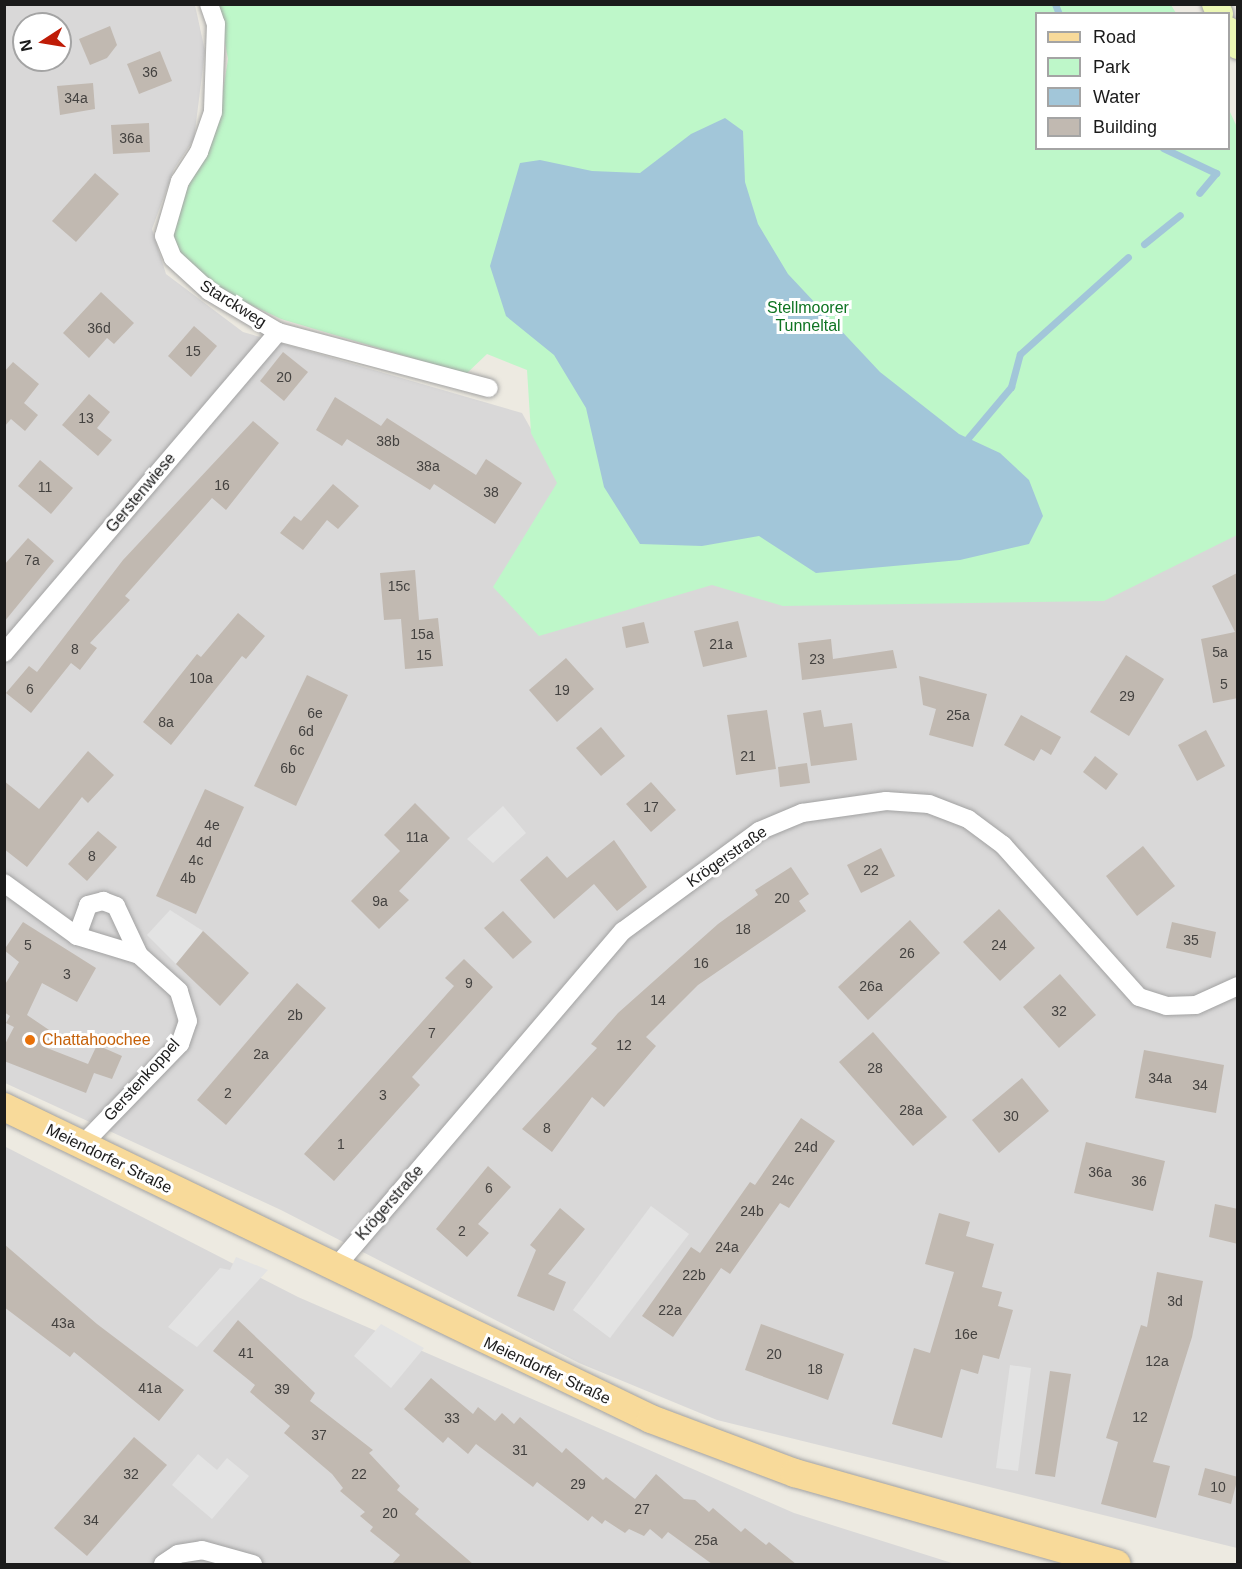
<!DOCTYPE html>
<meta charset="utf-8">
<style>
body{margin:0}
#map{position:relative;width:1242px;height:1569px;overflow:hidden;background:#edeae1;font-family:Arial,sans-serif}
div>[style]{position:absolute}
.residential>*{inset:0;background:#d9d8d8}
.park>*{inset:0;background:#bef7c9}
.parking>*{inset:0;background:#e3e3e3}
.water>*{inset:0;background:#a2c6d9}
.stream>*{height:7px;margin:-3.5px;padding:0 3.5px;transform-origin:3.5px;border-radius:3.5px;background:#a2c6d9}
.building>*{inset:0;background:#c1b9b1}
.roads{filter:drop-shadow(0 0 2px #a2a2a2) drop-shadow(0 0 2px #a2a2a2)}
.street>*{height:18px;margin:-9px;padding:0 9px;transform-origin:9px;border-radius:9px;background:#fff}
.secondary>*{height:26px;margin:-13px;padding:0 13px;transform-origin:13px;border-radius:13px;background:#ecf7b5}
.primary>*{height:28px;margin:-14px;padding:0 14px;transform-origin:14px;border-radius:14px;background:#f8da9a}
.dots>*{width:16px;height:16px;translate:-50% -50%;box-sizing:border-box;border:3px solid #fff;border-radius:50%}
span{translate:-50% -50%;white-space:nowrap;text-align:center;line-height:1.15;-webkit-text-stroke:6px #fff;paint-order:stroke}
.number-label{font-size:14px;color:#444240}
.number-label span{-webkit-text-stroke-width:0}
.street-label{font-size:16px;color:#1b1b1b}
.park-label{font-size:16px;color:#0f7423}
.food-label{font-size:16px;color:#c56008}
.left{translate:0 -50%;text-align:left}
.frame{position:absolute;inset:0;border:6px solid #1b1b1b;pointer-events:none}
.legend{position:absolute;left:1035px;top:12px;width:195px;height:138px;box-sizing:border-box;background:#fff;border:2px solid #a4a4a4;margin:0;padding:8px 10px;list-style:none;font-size:18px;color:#1b1b1b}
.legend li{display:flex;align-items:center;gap:12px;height:30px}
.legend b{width:30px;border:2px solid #a4a4a4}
.north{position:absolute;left:12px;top:12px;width:60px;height:60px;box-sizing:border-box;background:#fff;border:2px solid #a4a4a4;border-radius:50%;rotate:258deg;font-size:16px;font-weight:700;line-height:24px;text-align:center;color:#1b1b1b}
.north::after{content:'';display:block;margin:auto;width:21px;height:27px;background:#bf1c07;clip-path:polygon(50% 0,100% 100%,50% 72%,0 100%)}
</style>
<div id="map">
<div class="residential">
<i style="clip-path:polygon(evenodd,4px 5px,195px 5px,205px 51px,194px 139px,174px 169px,152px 229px,166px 274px,243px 332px,522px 413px,560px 481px,712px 581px,1237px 530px,1237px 1548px,717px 1420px,579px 1363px,281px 1210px,5px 1083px,4px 5px,24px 24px,60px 24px,60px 60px,24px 60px,24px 24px)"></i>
<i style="clip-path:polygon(4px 1146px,298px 1297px,794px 1513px,955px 1564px,5px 1564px)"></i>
</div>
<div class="park">
<i style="clip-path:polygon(218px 5px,1171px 5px,1176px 13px,1036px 14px,1036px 148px,1228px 148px,1229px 110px,1237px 127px,1237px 535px,1104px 601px,783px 606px,712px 585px,539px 636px,493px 587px,557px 483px,531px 433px,527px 370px,487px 354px,466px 374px,281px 319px,217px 289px,184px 262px,172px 234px,175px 213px,218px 123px,228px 59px)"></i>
</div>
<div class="parking">
<i style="clip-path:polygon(503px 806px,526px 833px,493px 863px,467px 839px)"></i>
<i style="clip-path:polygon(170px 910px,203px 931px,176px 964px,147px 935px)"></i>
<i style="clip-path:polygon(651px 1206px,689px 1234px,610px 1338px,573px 1310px)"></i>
<i style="clip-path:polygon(236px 1257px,268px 1270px,197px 1347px,168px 1327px,220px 1268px,230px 1270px)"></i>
<i style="clip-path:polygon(381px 1324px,424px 1348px,391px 1388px,354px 1356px)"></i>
<i style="clip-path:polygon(1010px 1365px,1031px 1368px,1018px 1471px,996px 1468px)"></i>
<i style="clip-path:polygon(198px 1454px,217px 1470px,227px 1458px,249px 1476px,212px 1519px,172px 1485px)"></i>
</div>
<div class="water">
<i style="clip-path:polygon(725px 118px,743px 131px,745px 182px,758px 224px,788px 274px,880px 372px,959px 434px,1000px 453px,1029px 480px,1043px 516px,1029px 544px,960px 560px,816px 573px,759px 536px,702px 546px,640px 544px,604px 487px,586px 408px,554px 355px,506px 316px,490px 266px,520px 163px,540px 160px,592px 171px,640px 173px,691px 134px)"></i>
</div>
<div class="stream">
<i style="left:1055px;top:4px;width:11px;rotate:68deg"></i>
<i style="left:1163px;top:148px;width:59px;rotate:25.3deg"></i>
<i style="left:1216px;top:173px;width:26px;rotate:130deg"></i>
<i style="left:1144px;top:244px;width:46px;rotate:-38.9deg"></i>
<i style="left:968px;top:438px;width:67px;rotate:-49.9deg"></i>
<i style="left:1011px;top:387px;width:34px;rotate:-75deg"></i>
<i style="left:1020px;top:354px;width:145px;rotate:-41.9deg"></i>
</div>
<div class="building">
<i style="clip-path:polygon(110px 26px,117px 45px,107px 58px,90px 65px,79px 39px)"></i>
<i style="clip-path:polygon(160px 51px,172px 81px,139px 94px,127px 64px)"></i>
<i style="clip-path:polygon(93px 83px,95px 109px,60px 115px,57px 86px)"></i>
<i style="clip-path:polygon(149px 123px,150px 152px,113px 154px,111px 125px)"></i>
<i style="clip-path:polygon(95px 173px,119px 194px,76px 242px,52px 221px)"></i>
<i style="clip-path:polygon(101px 292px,134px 323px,114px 344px,107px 338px,89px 358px,63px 333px)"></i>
<i style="clip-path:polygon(194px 326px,217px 346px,191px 377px,168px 356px)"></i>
<i style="clip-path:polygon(283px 352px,308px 372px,284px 401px,260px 381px)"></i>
<i style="clip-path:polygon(13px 362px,39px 384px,24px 403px,38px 415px,25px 431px,11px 419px,4px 427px,4px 372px)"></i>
<i style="clip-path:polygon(89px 394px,110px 412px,97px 428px,112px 440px,98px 456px,62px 425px)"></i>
<i style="clip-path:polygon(335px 397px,381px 426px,387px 418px,476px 475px,486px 459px,522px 483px,495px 524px,434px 484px,430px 490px,347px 439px,342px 446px,316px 430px)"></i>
<i style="clip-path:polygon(253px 421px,279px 443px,226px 510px,212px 498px,125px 596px,130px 600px,90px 643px,97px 648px,80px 670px,71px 663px,31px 713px,6px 693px,29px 666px,37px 672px,123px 560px)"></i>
<i style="clip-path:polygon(40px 460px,73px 488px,51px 514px,18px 486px)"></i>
<i style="clip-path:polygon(333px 484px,359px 506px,338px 529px,327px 520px,303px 550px,280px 533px,294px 516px,301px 521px)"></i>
<i style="clip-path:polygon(28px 538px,54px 561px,4px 622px,4px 565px)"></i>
<i style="clip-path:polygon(415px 570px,419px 620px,438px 618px,443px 666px,405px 669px,401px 619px,384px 620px,380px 573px)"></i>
<i style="clip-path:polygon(1237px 573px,1238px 698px,1213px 703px,1201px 639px,1235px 632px,1212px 586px)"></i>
<i style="clip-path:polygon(238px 613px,265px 636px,246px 659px,242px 656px,171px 745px,143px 722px,197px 654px,201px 657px)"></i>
<i style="clip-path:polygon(738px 621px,747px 657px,703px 667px,694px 631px)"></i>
<i style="clip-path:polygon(644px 622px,649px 643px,626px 648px,622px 627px)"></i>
<i style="clip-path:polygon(831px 639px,833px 659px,893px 650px,897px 668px,802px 680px,798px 643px)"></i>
<i style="clip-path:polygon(1126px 655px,1164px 679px,1129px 736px,1090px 712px)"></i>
<i style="clip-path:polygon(566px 658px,594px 689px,557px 722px,529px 690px)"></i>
<i style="clip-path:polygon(307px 675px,348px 695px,296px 806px,254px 786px)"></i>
<i style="clip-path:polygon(919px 676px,987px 694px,973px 747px,929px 735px,936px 709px,923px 705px)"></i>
<i style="clip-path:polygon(767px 710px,776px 769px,736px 775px,727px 715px)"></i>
<i style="clip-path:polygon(821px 710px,824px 727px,852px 723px,857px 760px,811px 766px,803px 713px)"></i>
<i style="clip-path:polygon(1021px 715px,1061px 737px,1051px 755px,1041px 749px,1034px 761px,1004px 745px)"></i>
<i style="clip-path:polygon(601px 727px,625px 756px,601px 776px,576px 748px)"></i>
<i style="clip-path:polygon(1206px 730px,1225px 766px,1197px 781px,1178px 745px)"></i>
<i style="clip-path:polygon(88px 751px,114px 775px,88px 803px,82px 797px,27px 867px,4px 849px,4px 781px,39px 809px)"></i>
<i style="clip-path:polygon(1095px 756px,1118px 774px,1106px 790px,1083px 772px)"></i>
<i style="clip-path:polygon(807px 763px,810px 783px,780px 787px,778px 767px)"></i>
<i style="clip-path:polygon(651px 782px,676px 810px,651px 832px,626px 804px)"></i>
<i style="clip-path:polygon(205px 789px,244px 807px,196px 914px,156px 896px)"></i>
<i style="clip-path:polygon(415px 803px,450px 838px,399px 891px,409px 900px,379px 929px,351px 901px,400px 851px,384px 835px)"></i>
<i style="clip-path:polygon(98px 831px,117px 847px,87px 881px,68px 864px)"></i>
<i style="clip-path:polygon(614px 840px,647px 887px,617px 911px,594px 884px,554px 919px,520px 880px,547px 856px,567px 878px)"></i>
<i style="clip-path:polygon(1143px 846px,1175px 886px,1137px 916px,1106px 876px)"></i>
<i style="clip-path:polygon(881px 848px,895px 876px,861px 893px,847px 865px)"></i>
<i style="clip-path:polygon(791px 867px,809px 894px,799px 901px,806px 911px,698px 985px,646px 1037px,656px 1046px,604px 1107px,592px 1097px,552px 1152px,522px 1129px,597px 1048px,591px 1044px,618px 1013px,718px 924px,758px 895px,755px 890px)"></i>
<i style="clip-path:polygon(999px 909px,1035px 948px,1000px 981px,963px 942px)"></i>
<i style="clip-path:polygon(503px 911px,532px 942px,513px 959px,484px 928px)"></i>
<i style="clip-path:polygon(910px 920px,940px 953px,868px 1020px,838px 987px)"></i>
<i style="clip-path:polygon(23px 922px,96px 968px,77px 1002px,42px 983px,27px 1015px,55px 1034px,47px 1048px,88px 1064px,97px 1045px,122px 1056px,112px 1079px,94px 1073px,86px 1093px,4px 1061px,4px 1046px,14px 1027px,6px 1023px,10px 1016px,4px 1012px,4px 986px,19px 962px,4px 950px)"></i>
<i style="clip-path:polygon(1172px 922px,1216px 932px,1211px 958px,1166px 948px)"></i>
<i style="clip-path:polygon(203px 931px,249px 973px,220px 1006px,176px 964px)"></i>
<i style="clip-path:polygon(464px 959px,493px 987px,412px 1077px,420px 1085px,334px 1181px,304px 1154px,454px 986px,445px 978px)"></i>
<i style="clip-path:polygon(1060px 974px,1096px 1015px,1059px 1048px,1023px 1007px)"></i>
<i style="clip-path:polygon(297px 983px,326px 1008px,226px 1125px,197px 1100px)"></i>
<i style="clip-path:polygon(873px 1032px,947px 1117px,913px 1146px,839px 1062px)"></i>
<i style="clip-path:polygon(1144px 1050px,1224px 1065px,1216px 1113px,1135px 1098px)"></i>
<i style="clip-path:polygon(1022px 1078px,1049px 1111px,999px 1153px,972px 1120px)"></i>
<i style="clip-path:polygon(801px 1118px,835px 1141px,789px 1208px,780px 1203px,730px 1274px,721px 1268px,673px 1337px,642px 1316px,691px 1247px,700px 1253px,750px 1182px,755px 1185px)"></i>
<i style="clip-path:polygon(1086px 1142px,1165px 1161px,1153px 1211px,1074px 1193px)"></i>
<i style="clip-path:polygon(488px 1166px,511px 1187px,478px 1224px,489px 1233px,467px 1257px,436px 1229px)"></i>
<i style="clip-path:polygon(1215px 1204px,1238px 1209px,1238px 1244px,1209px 1237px)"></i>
<i style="clip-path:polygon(560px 1208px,585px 1229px,548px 1274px,566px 1282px,554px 1311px,517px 1296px,536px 1250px,530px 1245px)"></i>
<i style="clip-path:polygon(939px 1213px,970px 1222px,966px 1236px,994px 1244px,982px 1287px,1002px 1292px,998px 1306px,1013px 1310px,999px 1359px,983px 1355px,978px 1374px,961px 1369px,942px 1438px,892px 1424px,914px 1348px,930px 1353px,954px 1272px,925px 1264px)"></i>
<i style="clip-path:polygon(4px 1244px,97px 1324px,184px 1390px,159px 1421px,74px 1352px,70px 1357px,4px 1307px)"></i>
<i style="clip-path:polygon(1157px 1272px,1203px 1281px,1192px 1337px,1153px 1462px,1170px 1466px,1156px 1518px,1101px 1504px,1118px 1442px,1106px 1438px,1141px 1325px,1147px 1327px)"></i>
<i style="clip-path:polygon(238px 1320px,315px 1393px,310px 1401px,373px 1450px,369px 1453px,400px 1486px,397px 1490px,419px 1509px,415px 1514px,473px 1564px,392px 1564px,400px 1555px,370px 1531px,373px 1527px,360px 1516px,365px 1512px,340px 1491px,343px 1488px,332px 1474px,284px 1433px,290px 1426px,250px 1392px,255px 1385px,213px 1351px)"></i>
<i style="clip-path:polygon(761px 1324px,844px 1354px,828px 1400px,745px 1370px)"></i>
<i style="clip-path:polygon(1050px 1371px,1071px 1374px,1055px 1477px,1035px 1474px)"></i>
<i style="clip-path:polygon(431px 1378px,473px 1414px,478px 1407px,495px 1421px,502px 1413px,514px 1424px,520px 1417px,562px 1453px,566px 1448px,603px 1480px,606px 1477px,635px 1499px,656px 1474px,684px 1499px,695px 1500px,709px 1512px,713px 1508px,741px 1532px,745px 1528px,766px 1545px,769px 1542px,796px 1564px,712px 1564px,668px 1532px,662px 1539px,650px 1529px,644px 1536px,629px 1529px,625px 1533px,605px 1520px,602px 1524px,592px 1516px,588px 1521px,537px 1482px,533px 1487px,476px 1444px,468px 1454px,448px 1437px,443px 1443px,404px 1409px)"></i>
<i style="clip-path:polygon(134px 1437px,167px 1465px,87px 1556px,54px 1528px)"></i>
<i style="clip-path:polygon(1205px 1468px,1238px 1477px,1231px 1504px,1198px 1495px)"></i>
</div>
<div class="roads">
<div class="street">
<i style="left:209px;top:4px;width:21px;rotate:71deg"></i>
<i style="left:216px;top:24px;width:88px;rotate:92deg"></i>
<i style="left:213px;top:112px;width:42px;rotate:109.3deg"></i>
<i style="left:199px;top:152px;width:35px;rotate:123deg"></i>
<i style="left:180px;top:181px;width:57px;rotate:106.2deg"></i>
<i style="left:164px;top:236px;width:24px;rotate:68deg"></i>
<i style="left:173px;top:258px;width:49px;rotate:42.5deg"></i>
<i style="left:209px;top:291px;width:80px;rotate:30.7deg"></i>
<i style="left:278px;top:332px;width:218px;rotate:14.9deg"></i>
<i style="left:4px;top:653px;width:422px;rotate:-49.5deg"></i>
<i style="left:4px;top:883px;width:90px;rotate:36deg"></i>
<i style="left:82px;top:1145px;width:141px;rotate:-45.9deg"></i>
<i style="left:180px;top:1044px;width:24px;rotate:-71deg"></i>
<i style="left:188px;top:1021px;width:31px;rotate:-107deg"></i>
<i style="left:179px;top:991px;width:54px;rotate:-138deg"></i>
<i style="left:139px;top:955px;width:65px;rotate:-163deg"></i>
<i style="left:77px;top:936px;width:33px;rotate:-70deg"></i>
<i style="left:88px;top:905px;width:16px;rotate:-15deg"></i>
<i style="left:103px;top:901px;width:14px;rotate:21deg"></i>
<i style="left:116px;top:906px;width:54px;rotate:64.9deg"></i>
<i style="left:334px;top:1269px;width:445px;rotate:-49.5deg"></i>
<i style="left:623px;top:931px;width:169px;rotate:-36.3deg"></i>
<i style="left:759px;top:831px;width:47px;rotate:-22.7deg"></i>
<i style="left:802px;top:813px;width:85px;rotate:-8.1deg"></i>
<i style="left:886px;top:801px;width:43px;rotate:4deg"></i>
<i style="left:929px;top:804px;width:42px;rotate:21deg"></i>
<i style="left:968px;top:819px;width:44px;rotate:36.6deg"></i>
<i style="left:1003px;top:845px;width:204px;rotate:48.2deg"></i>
<i style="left:1139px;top:997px;width:28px;rotate:18deg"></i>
<i style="left:1166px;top:1006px;width:30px;rotate:-2deg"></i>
<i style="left:1196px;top:1005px;width:46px;rotate:-24.3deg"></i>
<i style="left:163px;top:1564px;width:18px;rotate:-34deg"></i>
<i style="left:178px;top:1554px;width:24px;rotate:-9deg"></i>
<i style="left:202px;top:1550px;width:53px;rotate:15.4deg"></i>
</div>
<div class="secondary">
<i style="left:1215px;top:4px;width:11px;rotate:63deg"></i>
<i style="left:1228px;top:30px;width:19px;rotate:58deg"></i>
</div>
<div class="primary">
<i style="left:4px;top:1107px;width:718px;rotate:25.74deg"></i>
<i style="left:651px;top:1419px;width:154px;rotate:20.6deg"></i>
<i style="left:795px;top:1473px;width:334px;rotate:15.8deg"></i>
</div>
</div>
<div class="dots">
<i style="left:30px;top:1040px;background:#e8710a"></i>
</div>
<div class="number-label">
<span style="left:150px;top:72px">36</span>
<span style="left:76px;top:98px">34a</span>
<span style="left:131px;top:138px">36a</span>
<span style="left:99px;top:328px">36d</span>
<span style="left:193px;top:351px">15</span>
<span style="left:284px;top:377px">20</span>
<span style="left:86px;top:418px">13</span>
<span style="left:388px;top:441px">38b</span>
<span style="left:428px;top:466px">38a</span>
<span style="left:222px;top:485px">16</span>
<span style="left:45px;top:487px">11</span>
<span style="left:491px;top:492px">38</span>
<span style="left:32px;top:560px">7a</span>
<span style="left:399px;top:586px">15c</span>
<span style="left:422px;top:634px">15a</span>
<span style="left:721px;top:644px">21a</span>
<span style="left:75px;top:649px">8</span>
<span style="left:1220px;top:652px">5a</span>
<span style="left:424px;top:655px">15</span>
<span style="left:817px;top:659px">23</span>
<span style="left:201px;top:678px">10a</span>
<span style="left:1224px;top:684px">5</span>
<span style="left:30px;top:689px">6</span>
<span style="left:562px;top:690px">19</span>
<span style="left:1127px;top:696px">29</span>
<span style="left:315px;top:713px">6e</span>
<span style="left:958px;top:715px">25a</span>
<span style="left:166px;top:722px">8a</span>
<span style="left:306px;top:731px">6d</span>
<span style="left:297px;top:750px">6c</span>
<span style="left:748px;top:756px">21</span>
<span style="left:288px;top:768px">6b</span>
<span style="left:651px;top:807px">17</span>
<span style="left:212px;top:825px">4e</span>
<span style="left:417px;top:837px">11a</span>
<span style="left:204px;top:842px">4d</span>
<span style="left:92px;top:856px">8</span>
<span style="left:196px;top:860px">4c</span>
<span style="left:871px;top:870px">22</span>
<span style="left:188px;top:878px">4b</span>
<span style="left:782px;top:898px">20</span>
<span style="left:380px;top:901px">9a</span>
<span style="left:743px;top:929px">18</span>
<span style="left:1191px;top:940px">35</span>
<span style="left:28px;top:945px">5</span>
<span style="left:999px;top:945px">24</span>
<span style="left:907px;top:953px">26</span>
<span style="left:701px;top:963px">16</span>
<span style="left:67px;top:974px">3</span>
<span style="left:469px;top:983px">9</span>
<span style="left:871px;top:986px">26a</span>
<span style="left:658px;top:1000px">14</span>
<span style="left:1059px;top:1011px">32</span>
<span style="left:295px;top:1015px">2b</span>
<span style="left:432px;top:1033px">7</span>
<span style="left:624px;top:1045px">12</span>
<span style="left:261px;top:1054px">2a</span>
<span style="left:875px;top:1068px">28</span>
<span style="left:1160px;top:1078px">34a</span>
<span style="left:1200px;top:1085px">34</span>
<span style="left:228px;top:1093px">2</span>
<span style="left:383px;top:1095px">3</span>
<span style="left:911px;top:1110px">28a</span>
<span style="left:1011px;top:1116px">30</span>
<span style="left:547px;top:1128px">8</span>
<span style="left:341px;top:1144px">1</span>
<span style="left:806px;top:1147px">24d</span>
<span style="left:1100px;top:1172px">36a</span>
<span style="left:783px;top:1180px">24c</span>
<span style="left:1139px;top:1181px">36</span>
<span style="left:489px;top:1188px">6</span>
<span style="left:752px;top:1211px">24b</span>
<span style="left:462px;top:1231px">2</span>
<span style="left:727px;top:1247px">24a</span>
<span style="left:694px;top:1275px">22b</span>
<span style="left:1175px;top:1301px">3d</span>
<span style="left:670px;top:1310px">22a</span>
<span style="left:63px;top:1323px">43a</span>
<span style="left:966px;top:1334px">16e</span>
<span style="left:246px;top:1353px">41</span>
<span style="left:774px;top:1354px">20</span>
<span style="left:1157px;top:1361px">12a</span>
<span style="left:815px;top:1369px">18</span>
<span style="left:150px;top:1388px">41a</span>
<span style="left:282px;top:1389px">39</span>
<span style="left:1140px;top:1417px">12</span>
<span style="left:452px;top:1418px">33</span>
<span style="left:319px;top:1435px">37</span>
<span style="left:520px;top:1450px">31</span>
<span style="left:131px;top:1474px">32</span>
<span style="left:359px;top:1474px">22</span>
<span style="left:578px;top:1484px">29</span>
<span style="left:1218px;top:1487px">10</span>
<span style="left:642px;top:1509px">27</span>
<span style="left:390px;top:1513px">20</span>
<span style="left:91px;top:1520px">34</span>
<span style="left:706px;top:1540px">25a</span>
</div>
<div class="street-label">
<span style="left:233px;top:304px;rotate:32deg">Starckweg</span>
<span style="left:141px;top:493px;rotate:-50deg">Gerstenwiese</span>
<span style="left:727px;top:857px;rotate:-35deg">Krögerstraße</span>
<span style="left:142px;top:1080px;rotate:-48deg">Gerstenkoppel</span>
<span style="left:109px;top:1159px;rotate:26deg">Meiendorfer Straße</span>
<span style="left:390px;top:1203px;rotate:-49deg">Krögerstraße</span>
<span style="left:547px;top:1371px;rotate:25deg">Meiendorfer Straße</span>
</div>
<div class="park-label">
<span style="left:808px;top:317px">Stellmoorer<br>Tunneltal</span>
</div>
<div class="food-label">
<span class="left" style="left:42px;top:1040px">Chattahoochee</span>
</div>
<div class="frame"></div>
<ul class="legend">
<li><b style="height:8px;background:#f8da9a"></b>Road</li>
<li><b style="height:16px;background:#bef7c9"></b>Park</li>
<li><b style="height:16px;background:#a2c6d9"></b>Water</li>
<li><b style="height:16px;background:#c1b9b1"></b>Building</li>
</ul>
<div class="north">N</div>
</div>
